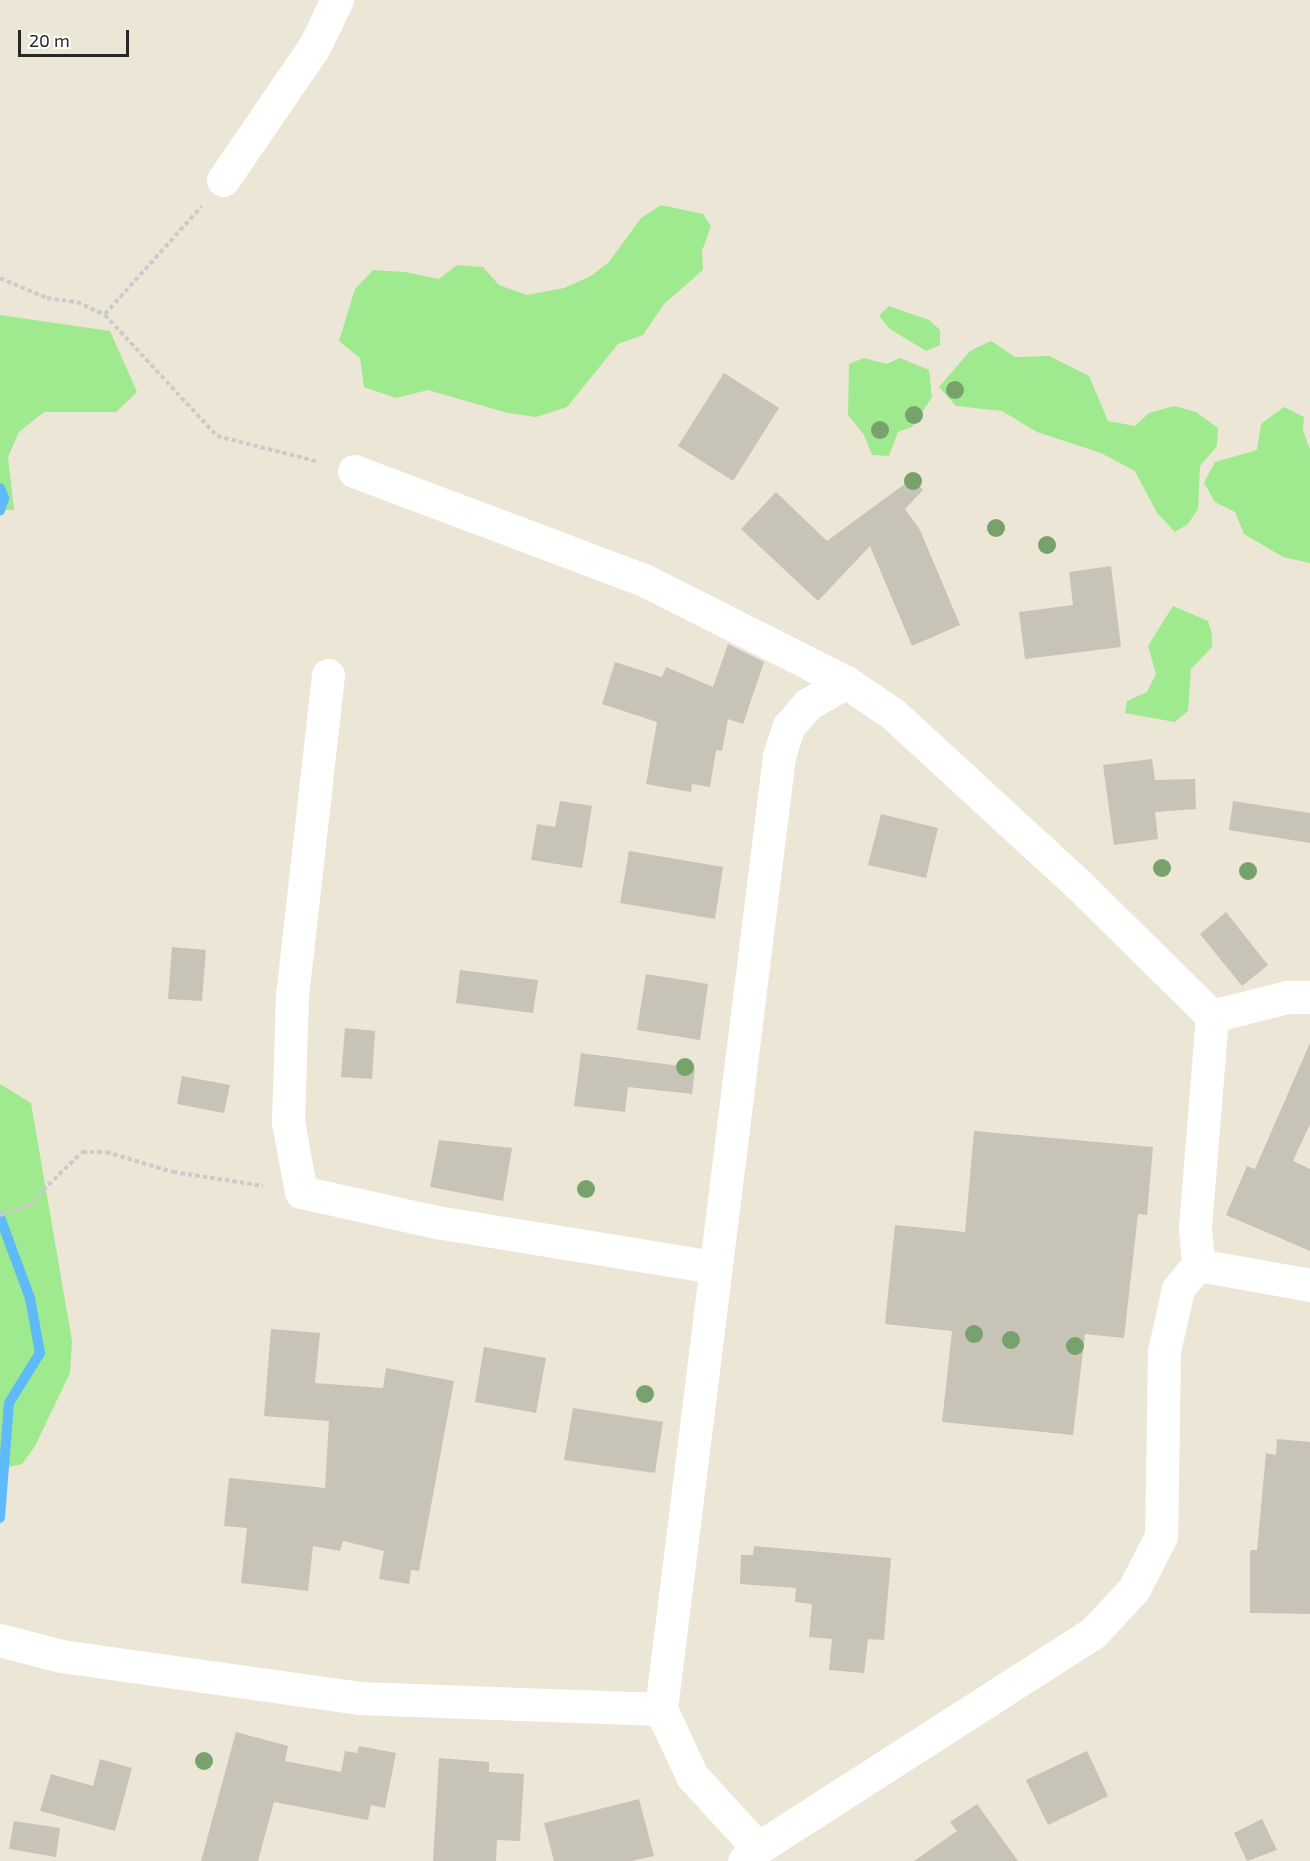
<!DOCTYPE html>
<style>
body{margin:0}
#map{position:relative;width:1310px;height:1861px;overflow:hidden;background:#ece6d7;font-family:"Exo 2",sans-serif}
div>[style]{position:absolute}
.green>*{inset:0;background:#9fe98e}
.stream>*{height:10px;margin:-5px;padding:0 5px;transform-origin:5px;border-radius:5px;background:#5fbaf9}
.building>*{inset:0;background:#c7c3b7}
.path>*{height:4px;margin-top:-2px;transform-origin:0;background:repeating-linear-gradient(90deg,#cbcbcb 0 4.5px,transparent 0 7.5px)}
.minor>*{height:33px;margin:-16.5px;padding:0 16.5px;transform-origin:16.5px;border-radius:16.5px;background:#fff}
.trees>*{width:18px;height:18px;margin:-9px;border-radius:50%;background:#77a26b}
span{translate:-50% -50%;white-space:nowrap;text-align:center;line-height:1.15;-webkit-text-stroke:5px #fff;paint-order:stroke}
.scale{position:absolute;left:18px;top:30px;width:111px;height:27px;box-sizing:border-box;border:3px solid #282828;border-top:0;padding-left:8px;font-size:18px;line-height:21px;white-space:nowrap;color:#282828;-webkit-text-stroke:4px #fff;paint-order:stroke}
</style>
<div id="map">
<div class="green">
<i style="clip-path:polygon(661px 205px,703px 214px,711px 226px,702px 251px,703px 270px,664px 304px,643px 335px,618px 344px,567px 407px,536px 417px,508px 413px,428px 390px,396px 398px,364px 387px,360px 358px,339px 341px,355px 289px,373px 270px,405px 272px,439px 279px,457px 265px,483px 267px,499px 285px,527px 295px,564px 288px,591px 276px,609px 262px,641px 218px)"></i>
<i style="clip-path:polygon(889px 306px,929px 320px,940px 330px,940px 345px,926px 351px,890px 329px,879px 316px)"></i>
<i style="clip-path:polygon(0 315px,110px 331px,137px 392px,116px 412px,44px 412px,19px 432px,8px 457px,14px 510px,0 510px)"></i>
<i style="clip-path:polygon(991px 341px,1015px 357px,1049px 356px,1089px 376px,1108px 421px,1135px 426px,1149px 413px,1174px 406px,1196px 412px,1218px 428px,1217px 446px,1200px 466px,1198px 509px,1188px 524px,1175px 532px,1157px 513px,1135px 471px,1101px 453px,1037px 432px,1002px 411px,956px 406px,939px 387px,970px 351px)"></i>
<i style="clip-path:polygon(864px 358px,887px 364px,900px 358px,929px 370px,932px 397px,912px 427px,898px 432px,889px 456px,872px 455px,864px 435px,848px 415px,849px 364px)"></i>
<i style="clip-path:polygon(1284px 407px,1304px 417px,1303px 430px,1310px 450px,1310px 563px,1283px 557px,1244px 534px,1235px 512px,1215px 502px,1204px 483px,1215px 462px,1257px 450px,1261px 424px)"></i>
<i style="clip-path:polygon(1173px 606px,1208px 621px,1212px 635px,1212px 647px,1191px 669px,1188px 711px,1175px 722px,1125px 713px,1127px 701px,1147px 692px,1156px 674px,1148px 646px)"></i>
<i style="clip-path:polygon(0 1084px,31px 1103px,72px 1341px,70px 1373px,35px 1446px,22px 1464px,4px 1468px,0 1464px)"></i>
</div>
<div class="stream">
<i style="left:0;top:488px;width:11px;rotate:68deg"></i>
<i style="left:4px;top:498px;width:13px;rotate:108deg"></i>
<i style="left:0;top:1217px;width:86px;rotate:69.7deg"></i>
<i style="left:30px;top:1298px;width:56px;rotate:79.7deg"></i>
<i style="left:40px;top:1353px;width:59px;rotate:121.8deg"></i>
<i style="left:9px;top:1403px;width:115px;rotate:94.5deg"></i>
</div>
<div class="building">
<i style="clip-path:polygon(724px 373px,779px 408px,733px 481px,678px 446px)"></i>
<i style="clip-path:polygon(913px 478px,923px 490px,905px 509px,920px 530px,960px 625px,912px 646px,870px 546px,818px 601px,741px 529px,776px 492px,827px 541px)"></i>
<i style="clip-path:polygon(1111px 566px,1121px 647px,1025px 659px,1019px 612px,1073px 605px,1069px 572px)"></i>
<i style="clip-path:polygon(728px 644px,764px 662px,743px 724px,728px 719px,722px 751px,716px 750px,710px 787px,692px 784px,691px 792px,646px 784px,657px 722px,602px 704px,615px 662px,662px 677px,666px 667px,713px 687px)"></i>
<i style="clip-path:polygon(1152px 759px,1155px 780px,1195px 779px,1196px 809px,1155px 812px,1158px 839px,1114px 845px,1103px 765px)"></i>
<i style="clip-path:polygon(560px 801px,592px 806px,582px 868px,531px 860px,537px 824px,555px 827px)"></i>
<i style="clip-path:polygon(1233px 801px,1310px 813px,1310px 843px,1229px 830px)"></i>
<i style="clip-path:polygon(881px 814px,938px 828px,926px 878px,868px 865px)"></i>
<i style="clip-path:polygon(629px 851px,723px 867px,715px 919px,620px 903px)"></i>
<i style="clip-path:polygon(1226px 912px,1268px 965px,1242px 986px,1200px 934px)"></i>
<i style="clip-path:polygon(172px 947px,206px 950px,202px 1001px,168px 999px)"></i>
<i style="clip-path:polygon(460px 970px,538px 980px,533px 1013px,456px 1003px)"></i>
<i style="clip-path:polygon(646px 974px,708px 984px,700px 1040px,637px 1030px)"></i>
<i style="clip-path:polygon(345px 1028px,375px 1031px,372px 1079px,341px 1077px)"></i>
<i style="clip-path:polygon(1310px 1043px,1310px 1124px,1293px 1161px,1310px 1169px,1310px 1251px,1226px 1215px,1247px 1166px,1255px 1169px)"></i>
<i style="clip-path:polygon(581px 1053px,695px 1068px,692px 1094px,628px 1087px,625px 1112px,574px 1106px)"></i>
<i style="clip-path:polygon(182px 1076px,230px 1085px,224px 1113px,177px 1104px)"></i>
<i style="clip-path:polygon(974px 1131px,1153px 1147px,1147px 1215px,1138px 1214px,1124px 1338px,1085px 1334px,1073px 1435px,942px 1422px,952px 1331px,885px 1324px,895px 1225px,965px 1232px)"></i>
<i style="clip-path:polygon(439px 1140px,512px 1148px,503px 1201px,430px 1187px)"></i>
<i style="clip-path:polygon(271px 1329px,320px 1333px,315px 1383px,383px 1388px,386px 1368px,454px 1381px,419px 1571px,411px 1570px,409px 1584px,379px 1579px,384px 1551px,343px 1541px,340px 1551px,313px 1546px,308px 1591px,241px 1583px,247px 1528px,224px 1526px,229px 1478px,325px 1488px,329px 1421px,264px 1416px)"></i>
<i style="clip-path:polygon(484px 1347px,546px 1358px,536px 1413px,475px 1402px)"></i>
<i style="clip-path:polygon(573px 1408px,663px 1422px,655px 1473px,564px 1460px)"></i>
<i style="clip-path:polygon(1277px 1439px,1310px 1442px,1310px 1614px,1250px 1613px,1250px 1550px,1257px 1550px,1266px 1453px,1276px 1455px)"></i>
<i style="clip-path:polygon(754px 1546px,891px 1558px,884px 1640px,868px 1639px,864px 1673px,829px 1670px,832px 1639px,809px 1637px,812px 1604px,795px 1602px,796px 1588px,740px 1584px,741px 1555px,753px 1555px)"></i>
<i style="clip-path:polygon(236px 1732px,288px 1746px,285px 1761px,341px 1772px,345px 1751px,357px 1753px,359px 1746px,396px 1753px,385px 1808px,371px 1805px,368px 1820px,274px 1802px,258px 1861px,201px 1861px)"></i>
<i style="clip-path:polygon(1087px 1751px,1108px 1796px,1048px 1825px,1026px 1780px)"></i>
<i style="clip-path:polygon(439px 1758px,489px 1762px,489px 1772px,524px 1774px,520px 1841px,497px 1840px,496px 1861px,433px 1861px)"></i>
<i style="clip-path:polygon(100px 1759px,132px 1768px,115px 1831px,40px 1811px,51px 1774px,93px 1786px)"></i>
<i style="clip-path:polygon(639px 1799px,654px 1856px,632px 1861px,554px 1861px,544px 1823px)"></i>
<i style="clip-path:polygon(977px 1804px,1018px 1861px,914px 1861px,957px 1831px,950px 1822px)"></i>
<i style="clip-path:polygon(1262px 1819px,1277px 1850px,1247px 1861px,1234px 1833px)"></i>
<i style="clip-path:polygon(14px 1821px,60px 1828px,56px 1857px,9px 1849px)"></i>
</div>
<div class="path">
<i style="left:0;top:278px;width:51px;rotate:23.1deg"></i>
<i style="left:47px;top:298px;width:30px;rotate:8deg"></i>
<i style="left:77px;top:302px;width:31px;rotate:25deg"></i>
<i style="left:105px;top:315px;width:165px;rotate:47.2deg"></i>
<i style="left:217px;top:436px;width:105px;rotate:14.3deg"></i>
<i style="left:105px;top:314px;width:145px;rotate:-48.1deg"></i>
<i style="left:0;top:1215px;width:28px;rotate:-18deg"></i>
<i style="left:27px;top:1206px;width:77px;rotate:-44.5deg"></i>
<i style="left:82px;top:1152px;width:24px"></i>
<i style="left:106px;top:1152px;width:70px;rotate:16.6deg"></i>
<i style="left:173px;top:1172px;width:91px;rotate:8.8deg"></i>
</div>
<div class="minor">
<i style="left:223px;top:180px;width:161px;rotate:-55.6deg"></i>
<i style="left:314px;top:47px;width:52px;rotate:-63.9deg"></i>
<i style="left:354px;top:471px;width:310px;rotate:20.6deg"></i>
<i style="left:644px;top:580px;width:226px;rotate:26.8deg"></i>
<i style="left:846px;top:682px;width:57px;rotate:34.2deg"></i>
<i style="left:893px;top:714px;width:250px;rotate:42.6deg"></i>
<i style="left:1077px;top:883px;width:190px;rotate:44.6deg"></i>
<i style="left:1212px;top:1016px;width:213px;rotate:94.6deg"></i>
<i style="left:1195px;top:1228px;width:37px;rotate:85deg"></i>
<i style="left:1198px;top:1265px;width:31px;rotate:130deg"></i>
<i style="left:1178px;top:1289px;width:64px;rotate:102.7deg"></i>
<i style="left:1164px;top:1351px;width:185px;rotate:90.9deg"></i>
<i style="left:1161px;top:1536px;width:59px;rotate:117deg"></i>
<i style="left:1134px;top:1589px;width:60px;rotate:133deg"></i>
<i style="left:1093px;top:1633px;width:398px;rotate:147.3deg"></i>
<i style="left:758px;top:1848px;width:19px;rotate:137deg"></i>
<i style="left:328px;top:675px;width:321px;rotate:96.4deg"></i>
<i style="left:292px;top:994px;width:128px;rotate:91.8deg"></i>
<i style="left:288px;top:1122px;width:71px;rotate:79.5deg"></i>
<i style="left:301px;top:1192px;width:138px;rotate:12.5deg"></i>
<i style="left:436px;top:1222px;width:281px;rotate:9.2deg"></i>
<i style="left:1212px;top:1016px;width:77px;rotate:-14.2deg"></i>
<i style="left:1287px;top:997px;width:23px"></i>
<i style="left:1198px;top:1265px;width:114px;rotate:10.1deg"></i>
<i style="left:0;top:1640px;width:63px;rotate:14.7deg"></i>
<i style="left:61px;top:1656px;width:301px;rotate:8deg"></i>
<i style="left:359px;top:1698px;width:302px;rotate:2.1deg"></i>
<i style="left:661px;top:1709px;width:74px;rotate:65.2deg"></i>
<i style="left:692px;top:1776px;width:98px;rotate:47.5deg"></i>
<i style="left:661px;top:1709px;width:960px;rotate:-82.94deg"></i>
<i style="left:779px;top:756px;width:32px;rotate:-72deg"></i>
<i style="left:789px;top:726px;width:29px;rotate:-49deg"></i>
<i style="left:808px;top:704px;width:44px;rotate:-30.1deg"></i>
</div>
<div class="trees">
<i style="left:955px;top:390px"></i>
<i style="left:914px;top:415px"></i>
<i style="left:880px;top:430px"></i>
<i style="left:913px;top:481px"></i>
<i style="left:996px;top:528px"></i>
<i style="left:1047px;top:545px"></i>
<i style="left:1162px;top:868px"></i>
<i style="left:1248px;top:871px"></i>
<i style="left:685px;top:1067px"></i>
<i style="left:586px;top:1189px"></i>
<i style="left:974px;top:1334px"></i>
<i style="left:1011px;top:1340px"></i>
<i style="left:1075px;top:1346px"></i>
<i style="left:645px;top:1394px"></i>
<i style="left:204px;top:1761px"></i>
</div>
<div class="scale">20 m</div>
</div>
